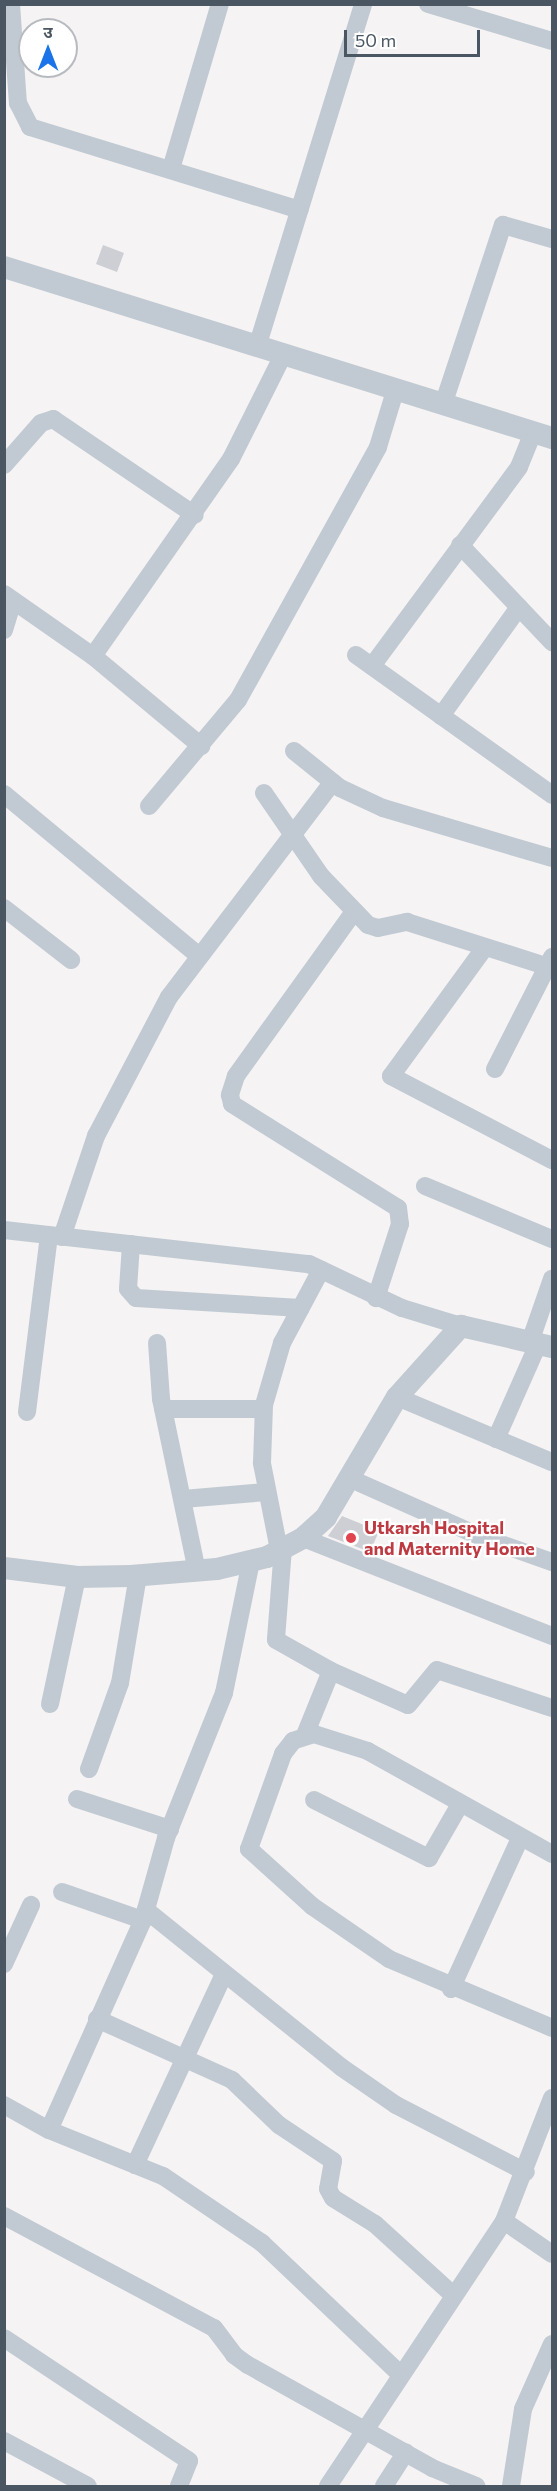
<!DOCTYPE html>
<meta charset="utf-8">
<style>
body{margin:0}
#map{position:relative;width:557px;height:2491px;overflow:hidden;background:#f5f3f3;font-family:Commissioner,"Noto Sans Devanagari",sans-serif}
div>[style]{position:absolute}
.building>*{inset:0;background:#cdcfd5}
.minor>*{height:18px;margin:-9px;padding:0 9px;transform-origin:9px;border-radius:9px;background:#c1cad2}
.tertiary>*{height:22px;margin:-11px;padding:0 11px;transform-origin:11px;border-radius:11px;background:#c1cad2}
.dots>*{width:16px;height:16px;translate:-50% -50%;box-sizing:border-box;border:3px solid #fff;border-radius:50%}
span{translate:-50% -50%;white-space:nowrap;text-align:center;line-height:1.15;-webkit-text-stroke:4.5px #fff;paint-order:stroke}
.health-label{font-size:18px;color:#be3a42;font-weight:700}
.left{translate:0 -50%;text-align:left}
.frame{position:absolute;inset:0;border:6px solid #4a5661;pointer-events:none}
.north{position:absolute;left:18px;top:18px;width:60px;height:60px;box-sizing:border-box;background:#fff;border:2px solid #b7bbc0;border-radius:50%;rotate:0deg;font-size:16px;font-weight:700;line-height:24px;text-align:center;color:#4a5661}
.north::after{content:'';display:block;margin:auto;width:21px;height:27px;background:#1a73e8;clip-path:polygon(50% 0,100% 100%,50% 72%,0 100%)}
.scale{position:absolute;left:344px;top:30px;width:136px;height:27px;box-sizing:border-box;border:3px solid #4a5661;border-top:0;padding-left:8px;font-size:18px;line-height:21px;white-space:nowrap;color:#4a5661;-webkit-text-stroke:4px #fff;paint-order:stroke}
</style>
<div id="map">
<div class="building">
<i style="clip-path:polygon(103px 245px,124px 253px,117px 272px,96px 264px)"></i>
<i style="clip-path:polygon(342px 1516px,379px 1531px,370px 1552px,328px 1536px)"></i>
</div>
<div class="minor">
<i style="left:11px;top:4px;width:99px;rotate:86deg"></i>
<i style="left:18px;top:103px;width:27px;rotate:63deg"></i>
<i style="left:30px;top:127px;width:282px;rotate:17.1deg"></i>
<i style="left:428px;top:4px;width:129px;rotate:16.6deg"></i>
<i style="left:171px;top:169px;width:172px;rotate:-73.5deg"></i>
<i style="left:257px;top:347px;width:359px;rotate:-72.8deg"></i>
<i style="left:443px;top:405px;width:190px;rotate:-71.6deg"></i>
<i style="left:503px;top:225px;width:51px;rotate:15.9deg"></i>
<i style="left:4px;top:465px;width:56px;rotate:-48.6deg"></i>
<i style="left:41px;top:423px;width:13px;rotate:-18deg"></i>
<i style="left:53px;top:419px;width:171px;rotate:34.1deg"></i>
<i style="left:460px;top:545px;width:134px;rotate:46.5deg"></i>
<i style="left:4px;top:594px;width:108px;rotate:34.9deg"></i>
<i style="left:93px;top:656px;width:141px;rotate:39.8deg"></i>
<i style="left:4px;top:630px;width:30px;rotate:-73deg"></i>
<i style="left:356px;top:655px;width:241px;rotate:35.5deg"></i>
<i style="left:93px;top:656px;width:241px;rotate:-55deg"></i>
<i style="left:231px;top:459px;width:116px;rotate:-63.4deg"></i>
<i style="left:372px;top:666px;width:247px;rotate:-53.5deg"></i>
<i style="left:519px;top:467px;width:38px;rotate:-68deg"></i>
<i style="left:441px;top:716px;width:134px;rotate:-54.4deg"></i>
<i style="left:294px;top:751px;width:59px;rotate:38.8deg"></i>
<i style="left:340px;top:788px;width:47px;rotate:24.9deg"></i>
<i style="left:383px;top:808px;width:176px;rotate:16.5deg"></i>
<i style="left:264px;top:793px;width:101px;rotate:55.5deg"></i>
<i style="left:321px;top:876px;width:68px;rotate:46.2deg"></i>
<i style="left:368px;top:925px;width:10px;rotate:17deg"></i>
<i style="left:378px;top:928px;width:30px;rotate:-12deg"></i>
<i style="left:407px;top:922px;width:152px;rotate:17.6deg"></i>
<i style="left:4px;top:794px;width:254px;rotate:39.7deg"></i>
<i style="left:149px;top:806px;width:138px;rotate:-50deg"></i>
<i style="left:238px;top:700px;width:289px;rotate:-61deg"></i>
<i style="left:378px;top:447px;width:59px;rotate:-73.1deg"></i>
<i style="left:4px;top:908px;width:85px;rotate:37.8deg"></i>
<i style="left:353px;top:913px;width:201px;rotate:125.7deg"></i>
<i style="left:236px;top:1076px;width:20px;rotate:108deg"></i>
<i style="left:230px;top:1095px;width:9px;rotate:77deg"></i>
<i style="left:232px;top:1104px;width:196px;rotate:32.1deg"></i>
<i style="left:398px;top:1208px;width:16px;rotate:83deg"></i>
<i style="left:400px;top:1224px;width:78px;rotate:108deg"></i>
<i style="left:483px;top:950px;width:156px;rotate:126.1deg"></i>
<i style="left:391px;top:1076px;width:182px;rotate:27.6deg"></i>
<i style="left:495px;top:1069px;width:126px;rotate:-63deg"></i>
<i style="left:425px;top:1186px;width:138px;rotate:22.7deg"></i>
<i style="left:4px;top:1230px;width:307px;rotate:6.4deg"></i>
<i style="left:309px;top:1264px;width:103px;rotate:25.3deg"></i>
<i style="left:402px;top:1308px;width:62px;rotate:17deg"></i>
<i style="left:62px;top:1237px;width:107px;rotate:-71.4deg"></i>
<i style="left:96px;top:1136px;width:157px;rotate:-62.3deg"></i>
<i style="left:169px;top:997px;width:270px;rotate:-52.7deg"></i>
<i style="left:131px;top:1244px;width:45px;rotate:93.8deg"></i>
<i style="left:128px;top:1289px;width:12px;rotate:48deg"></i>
<i style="left:136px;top:1298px;width:165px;rotate:3.5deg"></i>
<i style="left:530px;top:1342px;width:67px;rotate:-70.8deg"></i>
<i style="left:157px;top:1343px;width:56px;rotate:85.9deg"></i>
<i style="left:161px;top:1399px;width:176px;rotate:78.2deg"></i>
<i style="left:397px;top:1397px;width:168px;rotate:22.8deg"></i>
<i style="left:163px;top:1409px;width:100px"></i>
<i style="left:27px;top:1412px;width:177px;rotate:-82.9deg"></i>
<i style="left:496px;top:1439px;width:104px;rotate:-66.1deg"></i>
<i style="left:351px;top:1479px;width:142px;rotate:24deg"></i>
<i style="left:481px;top:1537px;width:75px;rotate:19.4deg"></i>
<i style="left:183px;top:1499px;width:84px;rotate:-4.8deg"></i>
<i style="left:303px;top:1538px;width:268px;rotate:21.5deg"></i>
<i style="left:283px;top:1548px;width:92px;rotate:94.4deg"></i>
<i style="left:276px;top:1640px;width:63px;rotate:29.4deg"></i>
<i style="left:331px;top:1671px;width:69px;rotate:112.1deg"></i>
<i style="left:279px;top:1550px;width:89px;rotate:-101.1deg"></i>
<i style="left:262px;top:1463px;width:58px;rotate:-88deg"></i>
<i style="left:264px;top:1405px;width:65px;rotate:-73.8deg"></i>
<i style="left:282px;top:1343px;width:83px;rotate:-61.9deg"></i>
<i style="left:331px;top:1671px;width:84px;rotate:23.8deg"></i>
<i style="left:408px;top:1705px;width:45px;rotate:-50.4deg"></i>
<i style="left:437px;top:1670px;width:121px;rotate:18.3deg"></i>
<i style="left:50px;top:1704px;width:130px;rotate:-78deg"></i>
<i style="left:89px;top:1769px;width:91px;rotate:-70.2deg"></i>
<i style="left:120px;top:1683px;width:109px;rotate:-80.5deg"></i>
<i style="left:77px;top:1799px;width:98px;rotate:17.9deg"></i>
<i style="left:314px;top:1800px;width:129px;rotate:26.8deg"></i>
<i style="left:429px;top:1858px;width:60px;rotate:-60deg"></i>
<i style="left:552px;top:1854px;width:211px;rotate:-150.8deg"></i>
<i style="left:368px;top:1751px;width:57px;rotate:-162.5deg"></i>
<i style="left:314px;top:1734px;width:22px;rotate:162deg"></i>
<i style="left:293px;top:1741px;width:16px;rotate:128deg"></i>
<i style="left:283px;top:1754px;width:101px;rotate:109.7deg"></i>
<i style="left:249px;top:1849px;width:85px;rotate:42.1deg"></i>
<i style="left:312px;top:1906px;width:93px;rotate:34.5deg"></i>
<i style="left:389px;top:1959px;width:177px;rotate:22.9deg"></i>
<i style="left:62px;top:1892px;width:86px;rotate:19.1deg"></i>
<i style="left:146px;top:1910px;width:250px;rotate:38.8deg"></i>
<i style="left:341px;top:2067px;width:67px;rotate:34.6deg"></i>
<i style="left:396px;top:2105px;width:146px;rotate:27.3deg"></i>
<i style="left:4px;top:1964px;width:65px;rotate:-65.4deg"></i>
<i style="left:451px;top:1989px;width:166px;rotate:-65.4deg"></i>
<i style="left:97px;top:2019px;width:148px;rotate:24.3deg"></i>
<i style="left:232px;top:2080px;width:65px;rotate:43.8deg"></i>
<i style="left:279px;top:2125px;width:65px;rotate:33.7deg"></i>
<i style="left:333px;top:2161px;width:28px;rotate:100deg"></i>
<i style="left:328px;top:2189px;width:10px;rotate:61deg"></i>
<i style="left:333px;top:2198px;width:49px;rotate:31.8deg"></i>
<i style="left:375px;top:2224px;width:105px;rotate:42.3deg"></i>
<i style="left:4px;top:2105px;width:51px;rotate:29.1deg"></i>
<i style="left:49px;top:2130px;width:123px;rotate:22deg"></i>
<i style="left:163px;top:2176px;width:120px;rotate:34.1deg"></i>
<i style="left:262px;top:2243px;width:189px;rotate:43.5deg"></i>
<i style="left:49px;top:2130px;width:230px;rotate:-65.9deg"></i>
<i style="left:143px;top:1920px;width:85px;rotate:-74.3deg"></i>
<i style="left:166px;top:1838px;width:156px;rotate:-68.2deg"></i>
<i style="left:224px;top:1693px;width:135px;rotate:-78.4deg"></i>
<i style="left:135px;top:2165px;width:211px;rotate:-65deg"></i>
<i style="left:4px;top:2216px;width:238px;rotate:28.1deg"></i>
<i style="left:214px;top:2328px;width:34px;rotate:53deg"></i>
<i style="left:234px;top:2355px;width:17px;rotate:36deg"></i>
<i style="left:248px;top:2365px;width:211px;rotate:29.2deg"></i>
<i style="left:432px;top:2468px;width:48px;rotate:22.2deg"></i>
<i style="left:504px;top:2221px;width:58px;rotate:34.5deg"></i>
<i style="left:4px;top:2338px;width:222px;rotate:33.6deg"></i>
<i style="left:189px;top:2461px;width:27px;rotate:112deg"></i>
<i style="left:4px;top:2441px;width:95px;rotate:28.2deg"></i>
<i style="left:328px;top:2486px;width:318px;rotate:-56.4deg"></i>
<i style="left:504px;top:2221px;width:132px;rotate:-68.7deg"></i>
<i style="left:384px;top:2486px;width:40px;rotate:-57.1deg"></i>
<i style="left:511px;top:2486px;width:78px;rotate:-81.1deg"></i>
<i style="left:523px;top:2409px;width:71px;rotate:-66deg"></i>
</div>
<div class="tertiary">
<i style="left:4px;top:267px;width:574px;rotate:17.33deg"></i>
<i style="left:4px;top:1568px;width:74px;rotate:7deg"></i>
<i style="left:77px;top:1577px;width:54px;rotate:-1.1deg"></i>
<i style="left:131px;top:1576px;width:86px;rotate:-4.7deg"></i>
<i style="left:217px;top:1569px;width:51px;rotate:-13.5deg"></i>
<i style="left:267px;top:1557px;width:41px;rotate:-27.8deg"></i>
<i style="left:303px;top:1538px;width:31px;rotate:-42deg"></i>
<i style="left:326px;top:1517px;width:139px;rotate:-59.4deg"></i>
<i style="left:397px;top:1397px;width:96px;rotate:-48deg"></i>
<i style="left:461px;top:1326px;width:93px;rotate:13deg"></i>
</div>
<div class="dots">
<i style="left:351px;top:1538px;background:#e0444e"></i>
</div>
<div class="health-label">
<span class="left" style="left:364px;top:1538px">Utkarsh Hospital<br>and Maternity Home</span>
</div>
<div class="frame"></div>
<div class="north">उ</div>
<div class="scale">50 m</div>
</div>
